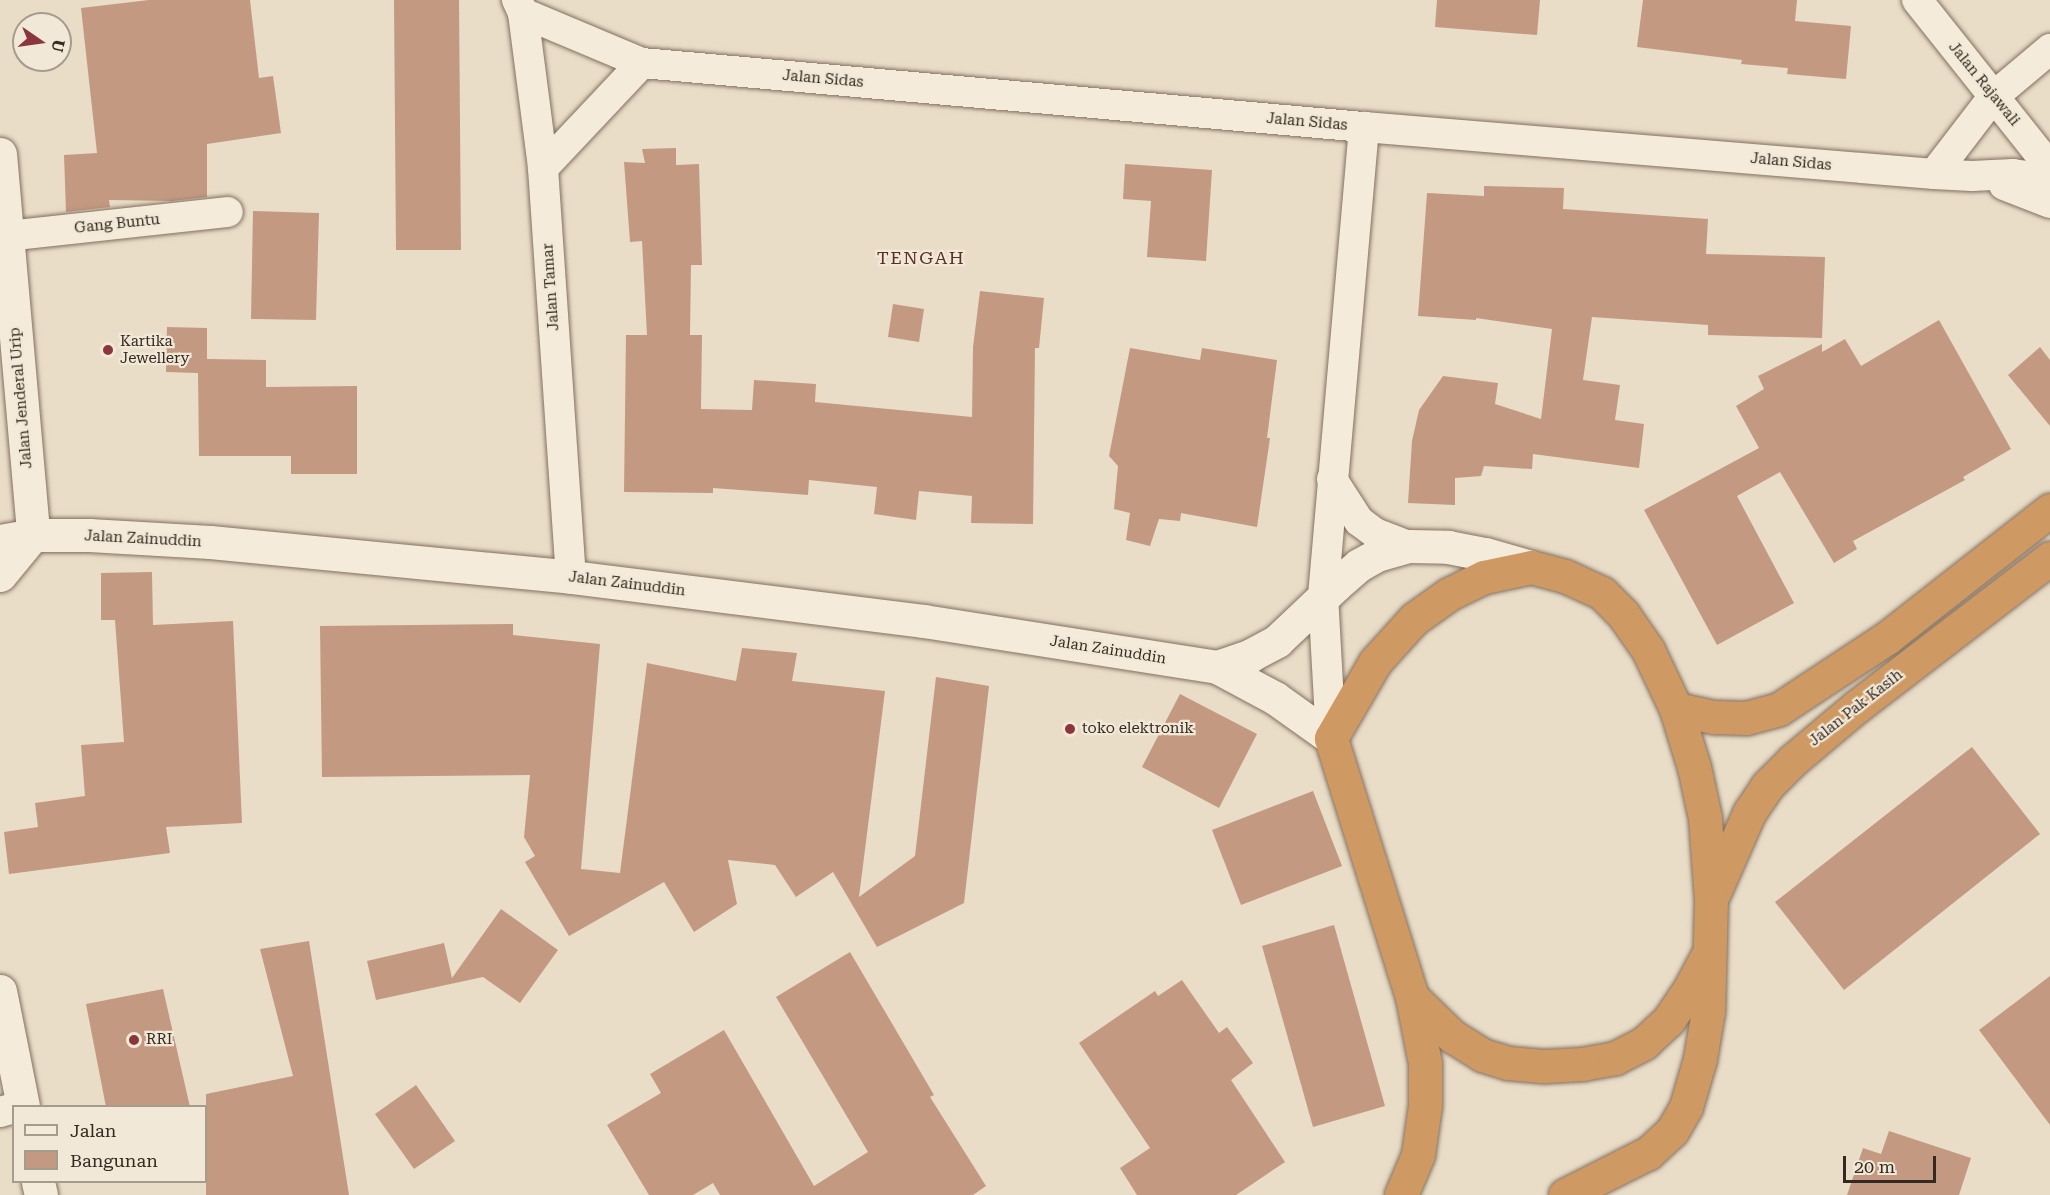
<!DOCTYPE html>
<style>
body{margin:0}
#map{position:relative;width:2050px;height:1195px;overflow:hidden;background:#e9ddc8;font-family:"Roboto Serif",serif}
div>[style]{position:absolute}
.building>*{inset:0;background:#c39982}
.roads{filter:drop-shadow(0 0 2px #83705f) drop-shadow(0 0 2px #83705f)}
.street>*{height:30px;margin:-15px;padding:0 15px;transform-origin:15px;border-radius:15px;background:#f5ebda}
.secondary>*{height:33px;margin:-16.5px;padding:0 16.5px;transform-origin:16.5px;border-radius:16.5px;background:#f5ebda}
.highway>*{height:33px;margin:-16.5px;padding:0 16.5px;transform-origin:16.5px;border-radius:16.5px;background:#ce9963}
.dots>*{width:16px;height:16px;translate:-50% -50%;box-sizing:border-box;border:3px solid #f1e8d7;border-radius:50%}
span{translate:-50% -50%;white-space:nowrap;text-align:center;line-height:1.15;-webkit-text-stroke:4.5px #f1e8d7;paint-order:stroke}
.street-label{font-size:15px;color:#352a21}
.poi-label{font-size:15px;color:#352a21}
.left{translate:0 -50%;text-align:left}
.quarter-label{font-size:18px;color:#5d2e25;letter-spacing:1.5px}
.legend{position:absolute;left:12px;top:1105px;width:195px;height:78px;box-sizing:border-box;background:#f1e8d7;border:2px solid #a69c8e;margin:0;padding:8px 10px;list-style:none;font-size:18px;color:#352a21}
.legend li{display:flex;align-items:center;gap:12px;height:30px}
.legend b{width:30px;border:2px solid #a69c8e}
.north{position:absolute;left:12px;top:12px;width:60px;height:60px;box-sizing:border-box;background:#f1e8d7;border:2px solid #a69c8e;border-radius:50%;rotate:103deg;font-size:16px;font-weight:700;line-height:24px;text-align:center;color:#352a21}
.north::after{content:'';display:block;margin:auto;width:21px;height:27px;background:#8b363c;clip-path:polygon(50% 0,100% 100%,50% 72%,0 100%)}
.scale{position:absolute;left:1843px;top:1156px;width:93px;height:27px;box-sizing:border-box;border:3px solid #352a21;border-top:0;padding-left:8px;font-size:18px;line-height:21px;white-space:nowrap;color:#352a21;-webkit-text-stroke:4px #f1e8d7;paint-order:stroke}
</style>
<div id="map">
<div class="building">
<i style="clip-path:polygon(149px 0,250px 0,259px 78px,273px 76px,281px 133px,207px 144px,207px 197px,172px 201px,109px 200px,110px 207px,66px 212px,64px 155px,97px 153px,81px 8px)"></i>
<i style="clip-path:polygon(394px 0,459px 0,461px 250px,396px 250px)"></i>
<i style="clip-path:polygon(1437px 0,1540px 0,1537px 35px,1435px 27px)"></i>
<i style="clip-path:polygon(1643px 0,1797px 0,1795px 21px,1851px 26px,1846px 79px,1787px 74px,1788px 68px,1741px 64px,1742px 60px,1637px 47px)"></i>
<i style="clip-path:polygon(676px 148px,676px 165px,699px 164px,702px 265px,691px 265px,690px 335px,702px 335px,701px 409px,752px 410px,754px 380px,816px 384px,815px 402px,972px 417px,973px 347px,980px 291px,1044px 298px,1039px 348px,1035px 348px,1033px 524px,971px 523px,972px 496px,919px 491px,916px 520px,874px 514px,877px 487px,809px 480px,808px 495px,713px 488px,713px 493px,624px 492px,626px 335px,647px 335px,642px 241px,630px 242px,624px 162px,645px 163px,642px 149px)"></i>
<i style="clip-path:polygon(1125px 164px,1212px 170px,1206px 261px,1147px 257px,1151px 201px,1123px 199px)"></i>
<i style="clip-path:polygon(1484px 186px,1564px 188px,1563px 209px,1708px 219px,1706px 254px,1825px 257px,1822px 338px,1708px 335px,1708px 325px,1592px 317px,1583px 380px,1620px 385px,1615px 420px,1644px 424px,1639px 468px,1533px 454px,1532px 469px,1484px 466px,1481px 476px,1455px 478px,1455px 505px,1408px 503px,1412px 441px,1419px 410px,1443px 376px,1498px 383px,1495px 404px,1541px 419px,1552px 329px,1476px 318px,1476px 320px,1418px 316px,1427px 193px,1484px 196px)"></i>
<i style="clip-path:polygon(253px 211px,319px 213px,316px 320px,251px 319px)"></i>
<i style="clip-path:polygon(893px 304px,924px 309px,919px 342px,888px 337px)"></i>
<i style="clip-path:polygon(1939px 320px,2011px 449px,1963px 477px,1965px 480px,1853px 541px,1857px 549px,1834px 563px,1780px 472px,1737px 496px,1794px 603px,1717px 645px,1644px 510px,1759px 448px,1736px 406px,1764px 389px,1758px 376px,1822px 344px,1822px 352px,1845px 339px,1861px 366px)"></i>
<i style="clip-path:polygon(167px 327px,207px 328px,207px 359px,266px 360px,266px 387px,357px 386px,357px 474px,291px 474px,291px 456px,199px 456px,198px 373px,166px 372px)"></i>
<i style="clip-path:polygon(2040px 347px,2050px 360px,2050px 426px,2008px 375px)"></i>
<i style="clip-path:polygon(1130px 348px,1200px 360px,1202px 348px,1277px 360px,1267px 438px,1270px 438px,1257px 527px,1181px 513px,1180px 521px,1159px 519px,1150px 546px,1126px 540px,1130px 513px,1114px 509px,1118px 466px,1109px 456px)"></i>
<i style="clip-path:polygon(152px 572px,153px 625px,233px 621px,242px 823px,166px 827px,170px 853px,9px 874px,4px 832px,38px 827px,35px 803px,85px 796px,81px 745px,124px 742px,115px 620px,101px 620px,101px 573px)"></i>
<i style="clip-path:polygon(513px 624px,513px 635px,600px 644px,581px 869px,620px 873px,647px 663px,736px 681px,742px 648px,797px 653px,792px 681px,885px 691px,859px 897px,915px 856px,936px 677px,989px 686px,964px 903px,877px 947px,833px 872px,796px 897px,775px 865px,728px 860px,737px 904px,694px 932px,664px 882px,569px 936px,525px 862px,535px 856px,524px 837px,530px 775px,322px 777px,320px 626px)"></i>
<i style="clip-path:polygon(1180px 694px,1257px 734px,1219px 808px,1142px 767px)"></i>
<i style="clip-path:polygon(1972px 747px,2040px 834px,1844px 990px,1775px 902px)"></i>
<i style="clip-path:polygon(1313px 791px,1342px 866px,1241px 905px,1212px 830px)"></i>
<i style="clip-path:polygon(501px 909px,558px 950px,520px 1003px,483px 977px,376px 1000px,367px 961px,444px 943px,452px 978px)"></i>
<i style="clip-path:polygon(1334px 925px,1385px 1106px,1313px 1127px,1262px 946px)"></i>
<i style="clip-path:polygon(309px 941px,349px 1195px,206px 1195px,206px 1094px,293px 1076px,260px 949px)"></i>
<i style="clip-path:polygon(850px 952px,934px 1095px,930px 1097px,986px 1186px,973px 1195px,720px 1195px,713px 1183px,693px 1195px,649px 1195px,607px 1125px,661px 1093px,650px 1074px,724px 1030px,814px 1186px,868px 1152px,776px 997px)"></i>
<i style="clip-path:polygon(2050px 976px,2050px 1125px,1979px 1030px)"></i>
<i style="clip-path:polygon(1182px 980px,1219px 1033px,1227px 1027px,1253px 1063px,1231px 1080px,1285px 1162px,1236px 1195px,1137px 1195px,1120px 1168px,1150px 1148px,1079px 1043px,1155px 991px,1158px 996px)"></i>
<i style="clip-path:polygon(163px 989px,190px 1107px,106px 1107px,86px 1004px)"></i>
<i style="clip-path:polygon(416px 1085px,455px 1141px,414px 1169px,375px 1114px)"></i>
<i style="clip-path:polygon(1889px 1131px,1971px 1158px,1959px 1195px,1847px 1195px,1863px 1148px,1881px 1154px)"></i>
</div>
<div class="roads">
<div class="street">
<i style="left:517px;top:0;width:14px;rotate:65deg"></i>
<i style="left:523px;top:13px;width:156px;rotate:82.6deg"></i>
<i style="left:543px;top:168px;width:410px;rotate:86.1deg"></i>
<i style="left:1917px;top:0;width:213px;rotate:51.5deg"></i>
<i style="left:523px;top:13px;width:129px;rotate:22.8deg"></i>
<i style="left:642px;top:63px;width:725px;rotate:5.07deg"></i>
<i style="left:1364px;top:127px;width:572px;rotate:4.71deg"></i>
<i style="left:1934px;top:174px;width:38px;rotate:3deg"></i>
<i style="left:1972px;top:176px;width:41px;rotate:-2.8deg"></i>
<i style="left:2013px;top:174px;width:37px;rotate:8deg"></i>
<i style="left:543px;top:168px;width:144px;rotate:-46.7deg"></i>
<i style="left:1934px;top:174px;width:97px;rotate:-52.5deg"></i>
<i style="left:1993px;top:97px;width:75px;rotate:-40.1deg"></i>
<i style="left:2004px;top:185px;width:49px;rotate:21.4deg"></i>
<i style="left:7px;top:236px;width:222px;rotate:-6.2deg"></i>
<i style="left:1332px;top:479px;width:50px;rotate:57.3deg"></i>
<i style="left:1359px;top:521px;width:20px;rotate:37deg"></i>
<i style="left:1375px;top:533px;width:36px;rotate:21deg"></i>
<i style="left:1331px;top:738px;width:142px;rotate:-93.2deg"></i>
<i style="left:1323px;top:596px;width:471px;rotate:-85deg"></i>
<i style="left:0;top:1112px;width:15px;rotate:-16deg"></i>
</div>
<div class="secondary">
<i style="left:0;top:154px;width:382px;rotate:85deg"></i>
<i style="left:0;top:541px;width:34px;rotate:-10deg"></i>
<i style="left:33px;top:535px;width:56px"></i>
<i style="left:89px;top:535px;width:121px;rotate:3.3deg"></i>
<i style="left:210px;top:542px;width:363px;rotate:5.5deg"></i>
<i style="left:571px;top:577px;width:356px;rotate:7.1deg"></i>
<i style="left:924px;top:621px;width:297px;rotate:8.9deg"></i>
<i style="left:1217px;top:667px;width:66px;rotate:28.1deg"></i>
<i style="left:1275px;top:698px;width:69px;rotate:35.5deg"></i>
<i style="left:0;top:575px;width:52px;rotate:-50.5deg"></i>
<i style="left:1217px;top:667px;width:36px;rotate:-19deg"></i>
<i style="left:1251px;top:655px;width:30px;rotate:-28deg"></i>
<i style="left:1277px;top:641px;width:81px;rotate:-43.5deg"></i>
<i style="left:1336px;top:585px;width:30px;rotate:-41deg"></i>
<i style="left:1359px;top:565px;width:21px;rotate:-29deg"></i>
<i style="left:1377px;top:555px;width:33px;rotate:-16deg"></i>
<i style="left:1409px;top:546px;width:39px;rotate:1deg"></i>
<i style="left:1448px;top:547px;width:38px;rotate:11deg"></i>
<i style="left:1485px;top:554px;width:48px;rotate:15.8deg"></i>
<i style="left:0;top:991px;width:117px;rotate:78.7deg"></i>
<i style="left:38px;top:1182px;width:13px;rotate:77deg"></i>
</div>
<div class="highway">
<i style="left:1676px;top:709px;width:40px;rotate:12deg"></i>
<i style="left:1715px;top:717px;width:31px;rotate:2deg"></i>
<i style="left:1746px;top:718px;width:34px;rotate:-15deg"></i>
<i style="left:1779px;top:709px;width:131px;rotate:-33.4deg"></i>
<i style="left:1888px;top:637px;width:206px;rotate:-38.1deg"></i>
<i style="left:1714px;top:893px;width:87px;rotate:-66.4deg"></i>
<i style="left:1749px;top:813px;width:32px;rotate:-56deg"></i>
<i style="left:1767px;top:786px;width:37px;rotate:-45deg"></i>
<i style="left:1793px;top:760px;width:82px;rotate:-40.1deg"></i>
<i style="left:1856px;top:707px;width:245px;rotate:-37.5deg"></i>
<i style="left:1412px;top:997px;width:56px;rotate:44.3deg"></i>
<i style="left:1452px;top:1036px;width:36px;rotate:32deg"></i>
<i style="left:1482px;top:1055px;width:27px;rotate:17deg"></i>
<i style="left:1508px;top:1063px;width:37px;rotate:5deg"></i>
<i style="left:1545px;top:1066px;width:37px;rotate:-3deg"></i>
<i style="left:1582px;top:1064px;width:34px;rotate:-10deg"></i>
<i style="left:1615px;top:1058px;width:33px;rotate:-27deg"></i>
<i style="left:1644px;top:1043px;width:33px;rotate:-43deg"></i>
<i style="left:1668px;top:1021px;width:37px;rotate:-56deg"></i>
<i style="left:1689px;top:990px;width:38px;rotate:-62deg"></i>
<i style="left:1401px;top:1195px;width:43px;rotate:-67deg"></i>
<i style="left:1418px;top:1155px;width:50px;rotate:-82deg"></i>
<i style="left:1425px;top:1105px;width:42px;rotate:-90deg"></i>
<i style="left:1425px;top:1063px;width:67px;rotate:-101.1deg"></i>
<i style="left:1412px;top:997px;width:271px;rotate:-107.4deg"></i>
<i style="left:1331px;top:738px;width:88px;rotate:-59.9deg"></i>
<i style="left:1375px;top:662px;width:58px;rotate:-47.8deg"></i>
<i style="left:1414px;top:619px;width:43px;rotate:-35.5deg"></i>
<i style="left:1449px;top:594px;width:39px;rotate:-26deg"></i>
<i style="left:1484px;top:577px;width:48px;rotate:-12deg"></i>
<i style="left:1531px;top:567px;width:35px;rotate:15deg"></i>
<i style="left:1565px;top:576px;width:41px;rotate:24.7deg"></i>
<i style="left:1602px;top:593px;width:30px;rotate:45deg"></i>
<i style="left:1623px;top:614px;width:44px;rotate:55.2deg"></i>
<i style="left:1648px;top:650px;width:65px;rotate:64.6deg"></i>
<i style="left:1676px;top:709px;width:61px;rotate:72.8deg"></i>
<i style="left:1694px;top:767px;width:52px;rotate:77.8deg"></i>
<i style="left:1705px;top:818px;width:82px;rotate:85.8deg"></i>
<i style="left:1711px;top:900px;width:111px;rotate:91.5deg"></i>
<i style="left:1708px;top:1011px;width:49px;rotate:99.5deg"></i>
<i style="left:1700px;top:1059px;width:50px;rotate:106.3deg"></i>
<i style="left:1686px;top:1107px;width:28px;rotate:120deg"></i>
<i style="left:1672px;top:1131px;width:33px;rotate:137deg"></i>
<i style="left:1648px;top:1153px;width:93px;rotate:153.2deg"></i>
</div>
</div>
<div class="dots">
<i style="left:108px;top:350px;background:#8b363c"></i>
<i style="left:1070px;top:729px;background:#8b363c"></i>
<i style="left:134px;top:1040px;background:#8b363c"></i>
</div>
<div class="street-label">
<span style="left:823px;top:79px;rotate:5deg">Jalan Sidas</span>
<span style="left:1984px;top:84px;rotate:51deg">Jalan Rajawali</span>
<span style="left:1307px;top:122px;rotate:5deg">Jalan Sidas</span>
<span style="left:1791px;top:162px;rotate:5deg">Jalan Sidas</span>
<span style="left:117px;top:224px;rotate:-6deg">Gang Buntu</span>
<span style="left:551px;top:287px;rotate:-94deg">Jalan Tamar</span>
<span style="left:21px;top:398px;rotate:-95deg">Jalan Jenderal Urip</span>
<span style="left:143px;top:539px;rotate:3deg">Jalan Zainuddin</span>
<span style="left:627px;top:584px;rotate:7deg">Jalan Zainuddin</span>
<span style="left:1108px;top:650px;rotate:9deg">Jalan Zainuddin</span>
<span style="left:1856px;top:708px;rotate:-38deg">Jalan Pak Kasih</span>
</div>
<div class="poi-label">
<span class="left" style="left:120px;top:350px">Kartika<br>Jewellery</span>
<span class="left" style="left:1082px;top:729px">toko elektronik</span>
<span class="left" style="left:146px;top:1040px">RRI</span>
</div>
<div class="quarter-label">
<span style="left:921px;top:258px">TENGAH</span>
</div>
<ul class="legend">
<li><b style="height:8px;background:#f5ebda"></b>Jalan</li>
<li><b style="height:16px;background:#c39982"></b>Bangunan</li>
</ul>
<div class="north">U</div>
<div class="scale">20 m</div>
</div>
